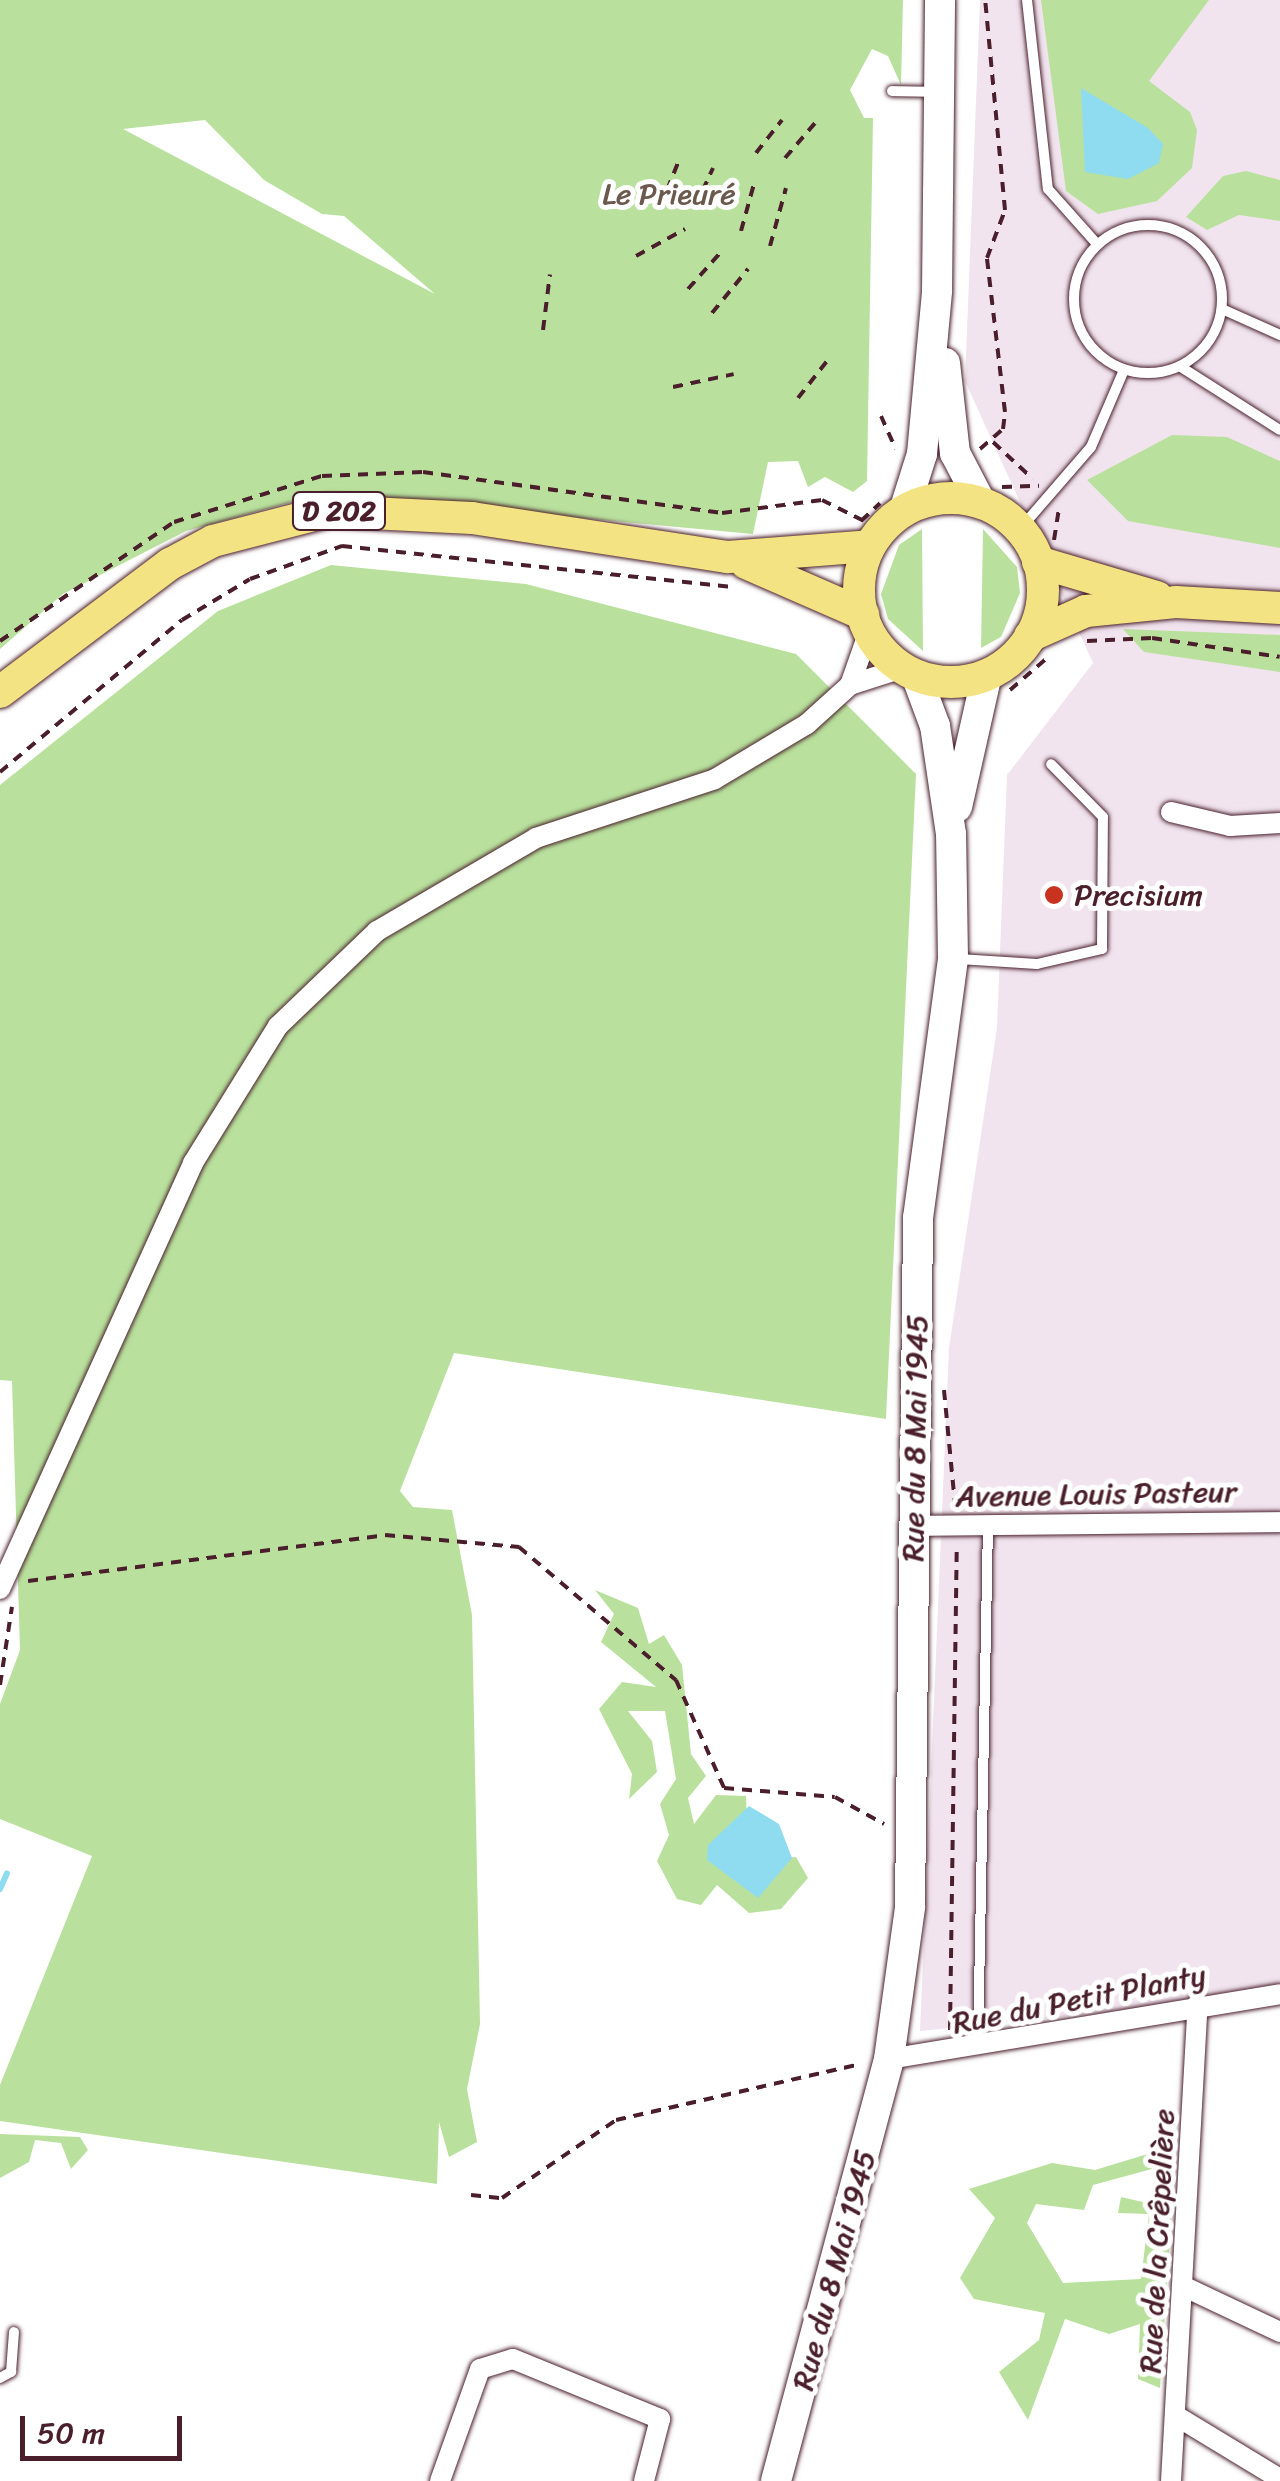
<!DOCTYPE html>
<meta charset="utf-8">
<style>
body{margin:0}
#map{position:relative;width:1280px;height:2481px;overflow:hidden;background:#fff;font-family:Sriracha,sans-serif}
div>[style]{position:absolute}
.built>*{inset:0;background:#f1e4ee}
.green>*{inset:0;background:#b9e19d}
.water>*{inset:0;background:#8fdbf0}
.stream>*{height:6px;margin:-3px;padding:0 3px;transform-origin:3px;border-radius:3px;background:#8fdbf0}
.path>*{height:4px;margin-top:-2px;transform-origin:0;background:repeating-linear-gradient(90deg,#4a1f2b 0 10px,transparent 0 18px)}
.roads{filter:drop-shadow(0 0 2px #4a1f2b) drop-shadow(0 0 2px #4a1f2b)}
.service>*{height:10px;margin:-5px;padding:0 5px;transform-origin:5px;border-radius:5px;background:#fff}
.service>.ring{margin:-5px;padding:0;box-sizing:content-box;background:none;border:10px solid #fff;border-radius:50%}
.minor>*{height:20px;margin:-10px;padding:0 10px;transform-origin:10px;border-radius:10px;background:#fff}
.secondary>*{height:30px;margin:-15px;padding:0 15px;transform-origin:15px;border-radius:15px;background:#fff}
.primary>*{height:32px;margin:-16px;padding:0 16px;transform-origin:16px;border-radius:16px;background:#f4e382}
.primary>.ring{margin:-16px;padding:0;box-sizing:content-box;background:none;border:32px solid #f4e382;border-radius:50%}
.dots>*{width:28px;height:28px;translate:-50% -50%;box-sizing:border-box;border:5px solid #fff;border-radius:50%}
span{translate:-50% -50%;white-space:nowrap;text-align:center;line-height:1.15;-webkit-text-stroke:10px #fff;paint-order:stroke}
.shield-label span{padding:2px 8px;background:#fff;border:2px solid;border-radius:8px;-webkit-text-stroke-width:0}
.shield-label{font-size:28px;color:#4a1f2b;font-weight:700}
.park-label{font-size:30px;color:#6b594d}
.poi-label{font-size:30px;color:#4a1f2b}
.left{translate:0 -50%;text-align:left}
.street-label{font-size:30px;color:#4a1f2b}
.scale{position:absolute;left:20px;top:2416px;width:162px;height:45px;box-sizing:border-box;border:5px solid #4a1f2b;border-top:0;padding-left:12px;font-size:30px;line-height:35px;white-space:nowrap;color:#4a1f2b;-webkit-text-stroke:8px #fff;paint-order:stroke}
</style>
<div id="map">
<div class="built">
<i style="clip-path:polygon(980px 0,1280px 0,1280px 1995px,920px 2031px,949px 1348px,997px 1028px,1007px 775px,1093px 663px,965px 381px)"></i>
</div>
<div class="green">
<i style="clip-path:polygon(evenodd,0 0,903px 0,901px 85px,888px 56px,872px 49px,850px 90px,864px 118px,873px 118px,867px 481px,853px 492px,825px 477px,808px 487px,798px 461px,768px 462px,753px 534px,321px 494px,186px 531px,63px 594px,0 649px,0 0,205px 120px,264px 180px,322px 214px,344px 216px,435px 294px,123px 129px,205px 120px)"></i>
<i style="clip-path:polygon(1041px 0,1209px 0,1149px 81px,1190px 112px,1197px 130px,1192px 168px,1157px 201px,1098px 214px,1066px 191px)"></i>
<i style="clip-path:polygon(1246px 171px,1280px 180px,1280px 221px,1239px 215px,1207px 230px,1186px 217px,1223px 176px)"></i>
<i style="clip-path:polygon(1172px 435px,1227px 437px,1280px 461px,1280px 548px,1128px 521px,1087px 480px)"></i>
<i style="clip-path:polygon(922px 529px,923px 651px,888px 619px,881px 594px,899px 545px)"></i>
<i style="clip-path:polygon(983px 529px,1017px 567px,1020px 593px,1001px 637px,981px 648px)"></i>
<i style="clip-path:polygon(331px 565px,526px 584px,796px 654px,916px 774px,886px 1419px,454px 1353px,400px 1491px,413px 1507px,452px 1510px,472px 1615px,480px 2024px,467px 2089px,477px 2142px,449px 2157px,439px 2122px,437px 2184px,0 2121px,0 2085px,92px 1856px,0 1819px,0 1704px,20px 1650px,12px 1381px,0 1380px,0 785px,218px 611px)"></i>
<i style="clip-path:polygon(1123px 629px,1280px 635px,1280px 672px,1144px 652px)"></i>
<i style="clip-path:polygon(595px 1590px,638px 1608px,649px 1644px,664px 1635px,682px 1665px,691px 1754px,706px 1776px,688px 1798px,694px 1824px,716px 1795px,746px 1796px,747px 1826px,773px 1859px,796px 1857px,808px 1878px,781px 1909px,749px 1913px,717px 1885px,701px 1905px,677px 1899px,657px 1861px,669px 1835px,660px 1804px,676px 1779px,665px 1711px,628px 1711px,652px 1741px,657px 1772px,629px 1799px,632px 1774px,599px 1709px,622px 1682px,656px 1687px,601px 1642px,614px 1614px)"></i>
<i style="clip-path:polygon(0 2134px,80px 2137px,88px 2150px,71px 2169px,61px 2143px,35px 2140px,29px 2162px,0 2178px)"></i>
<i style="clip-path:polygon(1164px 2149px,1163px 2166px,1093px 2185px,1084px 2210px,1036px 2204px,1027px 2223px,1063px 2283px,1141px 2279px,1149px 2214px,1118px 2213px,1121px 2197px,1147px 2203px,1153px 2187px,1173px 2192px,1160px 2388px,1138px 2379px,1140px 2324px,1109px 2334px,1065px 2319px,1028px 2420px,999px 2372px,1039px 2340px,1045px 2313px,974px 2299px,960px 2278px,995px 2218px,969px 2189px,1052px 2163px,1095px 2170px)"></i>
</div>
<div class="water">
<i style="clip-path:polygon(1081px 88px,1148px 128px,1163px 144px,1159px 163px,1128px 179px,1085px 172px)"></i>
<i style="clip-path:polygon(749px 1806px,779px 1824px,792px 1858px,758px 1898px,707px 1860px,708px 1845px)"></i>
</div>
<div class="stream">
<i style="left:0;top:1889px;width:17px;rotate:-66deg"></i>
</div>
<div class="path">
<i style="left:756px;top:153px;width:42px;rotate:-51.8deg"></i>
<i style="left:785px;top:158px;width:46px;rotate:-49.4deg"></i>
<i style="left:667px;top:190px;width:35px;rotate:-68deg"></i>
<i style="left:695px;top:207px;width:43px;rotate:-65.2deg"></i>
<i style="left:741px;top:231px;width:53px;rotate:-74.6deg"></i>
<i style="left:770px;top:246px;width:60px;rotate:-74.6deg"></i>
<i style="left:636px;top:256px;width:56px;rotate:-28.9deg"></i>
<i style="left:688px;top:289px;width:50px;rotate:-48.3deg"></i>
<i style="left:712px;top:313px;width:57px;rotate:-50.7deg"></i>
<i style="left:543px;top:330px;width:56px;rotate:-82.9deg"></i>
<i style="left:673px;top:387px;width:62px;rotate:-12deg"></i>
<i style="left:798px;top:398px;width:53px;rotate:-51.8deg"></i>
<i style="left:881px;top:416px;width:36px;rotate:66deg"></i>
<i style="left:993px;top:442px;width:54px;rotate:42.8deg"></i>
<i style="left:980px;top:449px;width:30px;rotate:-41deg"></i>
<i style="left:1003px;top:429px;width:17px;rotate:-83deg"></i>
<i style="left:1005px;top:412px;width:155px;rotate:-96.7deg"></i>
<i style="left:987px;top:258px;width:51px;rotate:-69.4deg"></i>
<i style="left:1005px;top:210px;width:211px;rotate:-95.4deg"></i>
<i style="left:1002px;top:487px;width:37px;rotate:-2deg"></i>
<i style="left:861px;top:521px;width:26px;rotate:-43deg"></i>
<i style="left:1054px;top:540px;width:33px;rotate:-81deg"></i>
<i style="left:0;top:641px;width:211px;rotate:-34.4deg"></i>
<i style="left:174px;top:522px;width:155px;rotate:-17.3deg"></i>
<i style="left:322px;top:476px;width:101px;rotate:-2.3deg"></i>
<i style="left:423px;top:472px;width:302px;rotate:7.8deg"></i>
<i style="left:722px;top:513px;width:101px;rotate:-7.4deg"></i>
<i style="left:822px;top:500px;width:47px;rotate:26.6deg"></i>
<i style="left:1087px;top:641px;width:65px;rotate:-2.6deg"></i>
<i style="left:1152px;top:638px;width:129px;rotate:8.4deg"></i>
<i style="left:1010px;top:690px;width:49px;rotate:-40.9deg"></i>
<i style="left:0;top:772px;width:237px;rotate:-39.9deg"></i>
<i style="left:182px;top:620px;width:79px;rotate:-31.1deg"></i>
<i style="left:250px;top:579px;width:98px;rotate:-19.7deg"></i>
<i style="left:342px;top:546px;width:395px;rotate:6deg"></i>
<i style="left:944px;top:1390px;width:116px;rotate:84.5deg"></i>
<i style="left:28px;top:1581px;width:360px;rotate:-7.3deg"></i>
<i style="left:385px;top:1535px;width:135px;rotate:5.1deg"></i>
<i style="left:519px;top:1547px;width:206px;rotate:40.3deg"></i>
<i style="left:676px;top:1680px;width:118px;rotate:66deg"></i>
<i style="left:724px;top:1788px;width:111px;rotate:4.6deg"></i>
<i style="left:835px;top:1797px;width:56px;rotate:28.9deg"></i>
<i style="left:0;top:1685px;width:79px;rotate:-81.3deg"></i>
<i style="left:950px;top:2030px;width:486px;rotate:-89.2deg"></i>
<i style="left:471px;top:2195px;width:31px;rotate:6deg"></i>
<i style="left:502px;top:2198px;width:138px;rotate:-34.4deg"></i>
<i style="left:616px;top:2120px;width:251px;rotate:-12.9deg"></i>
</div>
<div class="roads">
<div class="service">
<i style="left:1027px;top:0;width:190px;rotate:83.7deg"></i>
<i style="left:1048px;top:189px;width:74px;rotate:48.3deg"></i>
<i style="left:892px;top:91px;width:46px;rotate:1.2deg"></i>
<i class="ring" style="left:1074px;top:225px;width:138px;height:138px"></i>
<i style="left:1222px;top:309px;width:64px;rotate:24.1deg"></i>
<i style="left:1181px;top:367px;width:117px;rotate:32.5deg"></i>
<i style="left:1020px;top:529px;width:108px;rotate:-49.1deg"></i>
<i style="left:1091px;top:447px;width:84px;rotate:-66.8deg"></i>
<i style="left:959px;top:959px;width:78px;rotate:3.7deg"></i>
<i style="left:1037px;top:964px;width:67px;rotate:-13deg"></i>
<i style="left:1102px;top:949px;width:132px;rotate:-89.6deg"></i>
<i style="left:1103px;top:817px;width:74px;rotate:-134.5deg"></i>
<i style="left:978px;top:2045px;width:519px;rotate:-88.9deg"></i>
<i style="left:0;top:2378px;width:13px;rotate:-29deg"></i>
<i style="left:11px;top:2372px;width:40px;rotate:-85.7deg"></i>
</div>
<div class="minor">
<i style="left:850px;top:685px;width:56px;rotate:-17.8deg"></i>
<i style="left:1171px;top:812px;width:61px;rotate:13.3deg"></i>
<i style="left:1230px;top:826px;width:50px;rotate:-3.4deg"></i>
<i style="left:914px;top:1526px;width:366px;rotate:-0.6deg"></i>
<i style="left:0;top:1589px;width:468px;rotate:-65.6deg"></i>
<i style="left:193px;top:1163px;width:161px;rotate:-58.2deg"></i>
<i style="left:278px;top:1026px;width:137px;rotate:-43.8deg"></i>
<i style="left:377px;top:931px;width:184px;rotate:-30.3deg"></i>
<i style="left:536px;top:838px;width:188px;rotate:-18.2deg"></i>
<i style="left:715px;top:779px;width:107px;rotate:-30.9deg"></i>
<i style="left:807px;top:724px;width:58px;rotate:-42.2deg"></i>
<i style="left:850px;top:685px;width:57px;rotate:-70.6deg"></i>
<i style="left:889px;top:2059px;width:396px;rotate:-9.4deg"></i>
<i style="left:1187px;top:2288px;width:103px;rotate:25.3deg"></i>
<i style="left:1178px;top:2417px;width:119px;rotate:31.3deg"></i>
<i style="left:440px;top:2481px;width:119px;rotate:-70.3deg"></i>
<i style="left:480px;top:2369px;width:34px;rotate:-17deg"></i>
<i style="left:513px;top:2359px;width:159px;rotate:22.2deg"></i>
<i style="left:660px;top:2419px;width:64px;rotate:104.5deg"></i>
<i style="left:1171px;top:2481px;width:478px;rotate:-86.8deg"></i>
</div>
<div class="secondary">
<i style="left:945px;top:363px;width:91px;rotate:83.7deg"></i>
<i style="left:955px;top:453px;width:56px;rotate:62.5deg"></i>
<i style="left:904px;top:511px;width:60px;rotate:-72.5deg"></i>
<i style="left:922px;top:454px;width:164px;rotate:-84.7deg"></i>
<i style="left:937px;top:291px;width:291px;rotate:-89.4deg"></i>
<i style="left:957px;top:807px;width:136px;rotate:-77.3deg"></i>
<i style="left:776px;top:2481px;width:437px;rotate:-75deg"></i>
<i style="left:889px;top:2059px;width:153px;rotate:-82.1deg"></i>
<i style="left:910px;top:1907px;width:689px;rotate:-89.33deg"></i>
<i style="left:918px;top:1218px;width:262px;rotate:-82.3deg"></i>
<i style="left:953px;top:958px;width:124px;rotate:-90.9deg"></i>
<i style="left:951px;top:834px;width:109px;rotate:-98.4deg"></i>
<i style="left:935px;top:726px;width:54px;rotate:-110.4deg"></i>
</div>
<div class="primary">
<i class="ring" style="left:859px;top:498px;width:152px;height:152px"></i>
<i style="left:1038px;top:562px;width:124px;rotate:16.4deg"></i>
<i style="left:746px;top:563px;width:128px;rotate:23.6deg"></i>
<i style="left:1030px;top:636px;width:61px;rotate:-24.1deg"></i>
<i style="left:1086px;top:611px;width:90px;rotate:-5.7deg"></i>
<i style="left:1176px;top:602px;width:104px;rotate:3.3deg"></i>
<i style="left:0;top:692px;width:213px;rotate:-37deg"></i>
<i style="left:170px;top:564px;width:49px;rotate:-28.1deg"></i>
<i style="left:213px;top:541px;width:120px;rotate:-14.5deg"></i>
<i style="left:329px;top:511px;width:143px;rotate:2.8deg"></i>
<i style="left:472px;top:518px;width:259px;rotate:8.7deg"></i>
<i style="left:728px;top:557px;width:142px;rotate:-4.4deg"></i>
</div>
</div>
<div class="dots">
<i style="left:1054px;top:895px;background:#c8321e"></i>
</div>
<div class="shield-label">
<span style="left:339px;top:511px">D 202</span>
</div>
<div class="park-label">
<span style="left:669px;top:194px">Le Prieuré</span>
</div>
<div class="poi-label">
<span class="left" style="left:1074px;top:895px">Precisium</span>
</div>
<div class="street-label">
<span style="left:915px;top:1438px;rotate:-89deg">Rue du 8 Mai 1945</span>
<span style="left:1096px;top:1494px;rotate:-1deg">Avenue Louis Pasteur</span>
<span style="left:1079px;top:1999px;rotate:-11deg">Rue du Petit Planty</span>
<span style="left:1157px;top:2241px;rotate:-87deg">Rue de la Crêpelière</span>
<span style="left:834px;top:2270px;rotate:-75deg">Rue du 8 Mai 1945</span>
</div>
<div class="scale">50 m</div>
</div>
